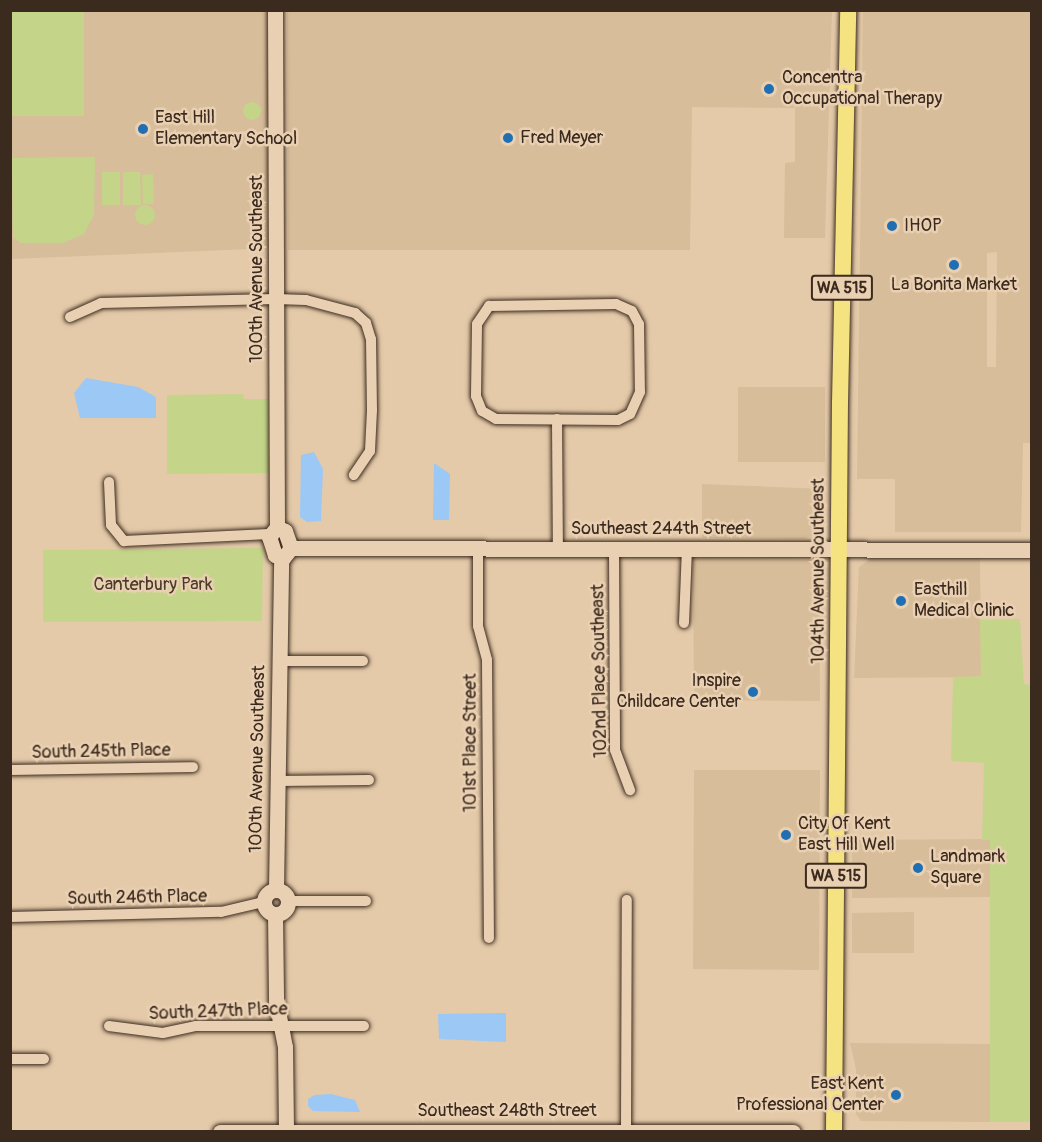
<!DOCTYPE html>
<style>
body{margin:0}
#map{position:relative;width:1042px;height:1142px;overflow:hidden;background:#e4caa9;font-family:Pangolin,sans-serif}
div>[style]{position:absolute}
.built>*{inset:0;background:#d7bd99}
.green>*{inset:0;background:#c4d58a}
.round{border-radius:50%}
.water>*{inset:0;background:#9bc8f5}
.roads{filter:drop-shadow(0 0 2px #3b2a1e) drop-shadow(0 0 2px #3b2a1e)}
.street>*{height:10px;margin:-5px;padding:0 5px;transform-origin:5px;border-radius:5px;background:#ead0b2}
.secondary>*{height:15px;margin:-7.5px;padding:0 7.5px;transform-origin:7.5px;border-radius:7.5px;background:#ead0b2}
.secondary>.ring{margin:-7.5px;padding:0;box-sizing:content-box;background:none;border:15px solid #ead0b2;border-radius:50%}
.primary>*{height:16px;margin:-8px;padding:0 8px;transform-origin:8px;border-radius:8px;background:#f5e382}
.dots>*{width:16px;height:16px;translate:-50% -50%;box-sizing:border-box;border:3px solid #ead0b2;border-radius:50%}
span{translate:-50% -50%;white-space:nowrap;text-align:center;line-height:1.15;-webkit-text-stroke:5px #ead0b2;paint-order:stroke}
.shield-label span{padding:2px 4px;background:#ead0b2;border:2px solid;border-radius:4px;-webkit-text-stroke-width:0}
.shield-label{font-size:16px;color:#3b2a1e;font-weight:700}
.poi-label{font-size:18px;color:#3b2a1e}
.left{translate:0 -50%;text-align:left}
.right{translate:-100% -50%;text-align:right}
.street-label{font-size:18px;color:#3b2a1e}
.park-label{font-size:18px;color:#493b29}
.frame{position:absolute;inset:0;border:12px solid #3b2a1e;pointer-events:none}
</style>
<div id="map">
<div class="built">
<i style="clip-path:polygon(10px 11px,275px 11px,276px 248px,11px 259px)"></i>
<i style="clip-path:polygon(287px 11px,832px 11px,825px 238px,784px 238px,785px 163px,795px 162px,795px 108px,692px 107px,690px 250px,288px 250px)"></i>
<i style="clip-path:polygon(evenodd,863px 11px,1031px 11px,1032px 443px,1023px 443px,1021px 532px,895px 532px,895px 479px,857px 479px,863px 11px,997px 252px,996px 367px,987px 367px,987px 253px,997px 252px)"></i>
<i style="clip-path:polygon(738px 387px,825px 387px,825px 462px,738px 462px)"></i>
<i style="clip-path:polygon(702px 484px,825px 489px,823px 520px,813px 535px,805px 539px,702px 538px)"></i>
<i style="clip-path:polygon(980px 557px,981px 677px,854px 678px,859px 567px,872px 558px)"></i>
<i style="clip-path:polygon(693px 559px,819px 560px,820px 701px,694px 700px)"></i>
<i style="clip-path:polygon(694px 770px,820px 770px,819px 970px,693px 969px)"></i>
<i style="clip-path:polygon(990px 839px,990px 897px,852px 898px,852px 840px)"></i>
<i style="clip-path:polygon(914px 912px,914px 953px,852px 953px,852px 913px)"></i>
<i style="clip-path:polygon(850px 1043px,990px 1044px,990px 1122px,861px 1121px,856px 1114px,856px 1069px)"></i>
</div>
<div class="green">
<i style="clip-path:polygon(11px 11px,84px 11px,84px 116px,11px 116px)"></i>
<i class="round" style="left:243px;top:102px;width:18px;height:18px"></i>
<i style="clip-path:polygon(95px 157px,94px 215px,84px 234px,63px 243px,21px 243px,13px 237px,12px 158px)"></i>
<i style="clip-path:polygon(102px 172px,120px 172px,120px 205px,102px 205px)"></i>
<i style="clip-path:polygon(123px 172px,140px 172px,141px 205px,123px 205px)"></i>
<i style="clip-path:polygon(153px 174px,154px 204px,143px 204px,142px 175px)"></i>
<i class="round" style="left:135px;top:205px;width:20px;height:20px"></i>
<i style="clip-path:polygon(243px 394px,244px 399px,273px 399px,273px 473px,167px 474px,167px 395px)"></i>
<i style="clip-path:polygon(263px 548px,262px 621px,43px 622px,43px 550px)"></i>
<i style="clip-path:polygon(1020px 619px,1024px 684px,1032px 685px,1031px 1122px,990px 1122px,990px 840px,982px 840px,984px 763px,951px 761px,953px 677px,981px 676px,980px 620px)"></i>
</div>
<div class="water">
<i style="clip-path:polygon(86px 378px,138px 387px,156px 397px,156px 418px,80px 418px,74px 393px)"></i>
<i style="clip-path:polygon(314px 452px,323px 469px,321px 521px,307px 522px,300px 517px,301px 455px)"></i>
<i style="clip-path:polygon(434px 463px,450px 474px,449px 520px,433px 520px)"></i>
<i style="clip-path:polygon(506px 1013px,506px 1042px,439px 1039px,438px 1014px)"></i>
<i style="clip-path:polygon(331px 1094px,355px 1100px,360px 1112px,313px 1111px,308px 1106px,308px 1099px,315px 1095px)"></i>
</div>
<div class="roads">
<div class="street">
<i style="left:616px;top:304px;width:17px;rotate:24deg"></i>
<i style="left:632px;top:311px;width:15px;rotate:62deg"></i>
<i style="left:639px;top:324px;width:68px;rotate:89.2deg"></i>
<i style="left:640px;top:392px;width:24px;rotate:114deg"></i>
<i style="left:630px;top:414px;width:13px;rotate:153deg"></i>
<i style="left:618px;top:420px;width:122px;rotate:-179.5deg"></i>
<i style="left:496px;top:419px;width:16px;rotate:-150deg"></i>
<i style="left:482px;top:411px;width:16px;rotate:-112deg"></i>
<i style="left:476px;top:396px;width:72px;rotate:-89.2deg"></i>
<i style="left:477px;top:324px;width:22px;rotate:-56deg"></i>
<i style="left:489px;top:306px;width:127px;rotate:-0.9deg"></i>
<i style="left:70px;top:317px;width:34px;rotate:-24deg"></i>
<i style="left:101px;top:303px;width:175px;rotate:-1.3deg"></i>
<i style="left:276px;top:299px;width:30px;rotate:2deg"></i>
<i style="left:306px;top:300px;width:51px;rotate:14.9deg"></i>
<i style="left:355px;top:313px;width:15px;rotate:42deg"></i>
<i style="left:366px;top:323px;width:17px;rotate:73deg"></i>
<i style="left:371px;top:339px;width:71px;rotate:89.2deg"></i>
<i style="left:372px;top:410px;width:41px;rotate:92.8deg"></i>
<i style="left:370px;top:451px;width:29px;rotate:124deg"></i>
<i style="left:557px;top:419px;width:130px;rotate:89.6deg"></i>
<i style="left:109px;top:482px;width:43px;rotate:87.3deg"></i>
<i style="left:111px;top:525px;width:21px;rotate:51deg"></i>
<i style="left:124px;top:541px;width:145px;rotate:-2.8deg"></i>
<i style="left:478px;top:548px;width:78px;rotate:90deg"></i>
<i style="left:478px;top:626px;width:35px;rotate:75deg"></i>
<i style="left:487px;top:660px;width:278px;rotate:89.6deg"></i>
<i style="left:614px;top:549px;width:201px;rotate:89.7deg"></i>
<i style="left:615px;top:750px;width:43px;rotate:69.4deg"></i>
<i style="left:684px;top:623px;width:74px;rotate:-87.7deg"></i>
<i style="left:279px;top:661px;width:84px"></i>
<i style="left:10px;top:770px;width:183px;rotate:-0.9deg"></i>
<i style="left:278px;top:781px;width:91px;rotate:-0.6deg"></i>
<i style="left:288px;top:901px;width:78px"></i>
<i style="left:10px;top:917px;width:211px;rotate:-1.4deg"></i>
<i style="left:221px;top:912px;width:43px;rotate:-13.4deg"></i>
<i style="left:109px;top:1026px;width:54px;rotate:7.4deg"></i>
<i style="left:163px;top:1033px;width:34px;rotate:-12deg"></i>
<i style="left:196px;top:1026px;width:168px"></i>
<i style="left:10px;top:1059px;width:34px"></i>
<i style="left:626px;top:1131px;width:231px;rotate:-89.8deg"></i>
</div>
<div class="secondary">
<i style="left:275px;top:10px;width:517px;rotate:89.78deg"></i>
<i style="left:277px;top:527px;width:9px;rotate:27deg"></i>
<i style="left:285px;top:531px;width:18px;rotate:71deg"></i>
<i style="left:291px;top:548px;width:13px;rotate:129deg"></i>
<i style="left:283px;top:558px;width:9px;rotate:-159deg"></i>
<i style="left:275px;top:555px;width:19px;rotate:-108deg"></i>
<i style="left:269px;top:537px;width:13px;rotate:-51deg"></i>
<i style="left:291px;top:548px;width:741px;rotate:0.15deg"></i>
<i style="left:276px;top:889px;width:331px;rotate:-89.1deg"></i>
<i class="ring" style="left:264px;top:890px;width:9px;height:9px"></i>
<i style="left:275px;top:914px;width:87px;rotate:89.3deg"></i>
<i style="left:276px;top:1001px;width:47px;rotate:78.9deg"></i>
<i style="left:285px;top:1047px;width:82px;rotate:89.3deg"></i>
<i style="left:220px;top:1132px;width:573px"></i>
</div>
<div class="primary">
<i style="left:834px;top:1132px;width:729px;rotate:-89.53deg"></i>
<i style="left:840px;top:403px;width:393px;rotate:-88.8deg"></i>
</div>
</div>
<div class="dots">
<i style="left:769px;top:89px;background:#1f6fb2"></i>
<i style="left:143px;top:129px;background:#1f6fb2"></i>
<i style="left:508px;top:138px;background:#1f6fb2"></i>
<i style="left:892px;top:226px;background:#1f6fb2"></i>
<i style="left:954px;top:265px;background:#1f6fb2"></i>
<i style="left:901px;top:601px;background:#1f6fb2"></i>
<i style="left:753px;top:692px;background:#1f6fb2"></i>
<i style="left:786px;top:835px;background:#1f6fb2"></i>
<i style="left:918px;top:868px;background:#1f6fb2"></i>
<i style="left:896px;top:1095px;background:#1f6fb2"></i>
</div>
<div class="shield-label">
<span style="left:842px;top:288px">WA 515</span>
<span style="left:836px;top:876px">WA 515</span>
</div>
<div class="poi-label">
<span class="left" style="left:782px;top:89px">Concentra<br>Occupational Therapy</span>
<span class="left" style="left:155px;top:129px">East Hill<br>Elementary School</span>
<span class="left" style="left:520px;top:138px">Fred Meyer</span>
<span class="left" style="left:904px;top:226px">IHOP</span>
<span style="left:954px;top:285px">La Bonita Market</span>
<span class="left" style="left:914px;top:601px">Easthill<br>Medical Clinic</span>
<span class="right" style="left:741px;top:692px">Inspire<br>Childcare Center</span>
<span class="left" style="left:798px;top:835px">City Of Kent<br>East Hill Well</span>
<span class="left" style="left:930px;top:868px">Landmark<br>Square</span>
<span class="right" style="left:884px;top:1095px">East Kent<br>Professional Center</span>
</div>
<div class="street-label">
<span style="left:257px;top:269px;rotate:-90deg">100th Avenue Southeast</span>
<span style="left:661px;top:529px">Southeast 244th Street</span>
<span style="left:819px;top:571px;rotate:-90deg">104th Avenue Southeast</span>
<span style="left:600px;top:671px;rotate:-91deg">102nd Place Southeast</span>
<span style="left:471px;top:743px;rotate:-90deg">101st Place Street</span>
<span style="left:101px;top:752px;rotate:-1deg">South 245th Place</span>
<span style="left:258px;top:759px;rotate:-89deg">100th Avenue Southeast</span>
<span style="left:137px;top:898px;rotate:-1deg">South 246th Place</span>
<span style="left:218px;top:1012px;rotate:-2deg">South 247th Place</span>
<span style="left:507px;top:1111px">Southeast 248th Street</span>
</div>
<div class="park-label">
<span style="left:153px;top:585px">Canterbury Park</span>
</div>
<div class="frame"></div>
</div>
